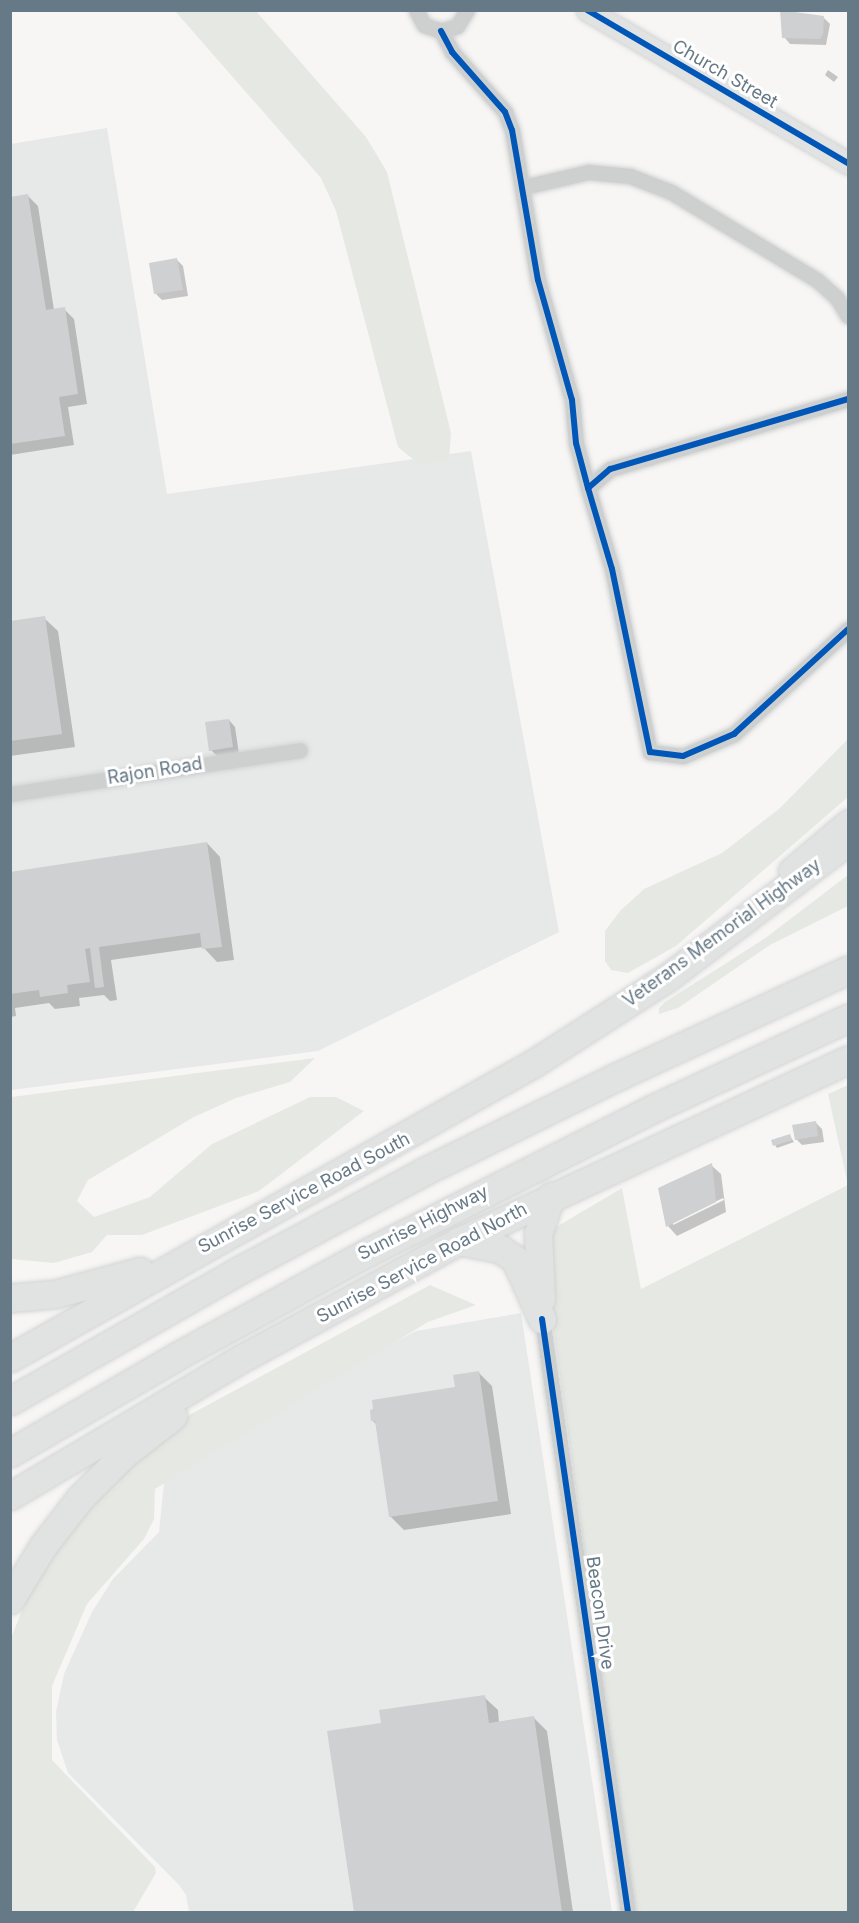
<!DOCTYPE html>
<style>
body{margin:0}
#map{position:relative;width:859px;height:1923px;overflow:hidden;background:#f7f6f5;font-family:Inter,sans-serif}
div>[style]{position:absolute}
.built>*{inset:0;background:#e7e8e8}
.green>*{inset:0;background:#e6e9e3}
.shadow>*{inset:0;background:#0003}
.building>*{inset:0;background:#cfd0d1}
.roads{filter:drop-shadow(0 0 2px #d2d3d4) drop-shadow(0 0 2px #d2d3d4)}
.street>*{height:15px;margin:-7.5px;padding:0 7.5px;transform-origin:7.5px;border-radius:7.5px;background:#ced0d0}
.secondary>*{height:21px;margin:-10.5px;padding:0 10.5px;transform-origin:10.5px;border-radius:10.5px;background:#e1e2e2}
.highway>*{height:27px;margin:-13.5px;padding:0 13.5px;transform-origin:13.5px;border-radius:13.5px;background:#e1e2e2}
.cycleway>*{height:6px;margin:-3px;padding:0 3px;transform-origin:3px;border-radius:3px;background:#0057b8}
span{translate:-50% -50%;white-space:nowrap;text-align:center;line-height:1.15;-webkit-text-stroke:6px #fff;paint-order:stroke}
.street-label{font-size:18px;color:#667986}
.frame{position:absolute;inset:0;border:12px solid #667986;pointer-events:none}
</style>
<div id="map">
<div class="built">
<i style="clip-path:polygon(107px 128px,167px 494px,471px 451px,559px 932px,318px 1051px,11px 1090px,11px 144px)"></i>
<i style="clip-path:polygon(521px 1313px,612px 1912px,189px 1912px,186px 1895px,179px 1885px,68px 1773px,57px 1740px,56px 1712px,64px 1674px,92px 1612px,113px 1579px,159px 1532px,164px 1483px,294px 1395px,416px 1331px)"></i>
</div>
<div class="green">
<i style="clip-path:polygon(175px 11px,256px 11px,366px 137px,387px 172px,451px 433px,449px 461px,419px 464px,398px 447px,336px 211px,321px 178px)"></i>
<i style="clip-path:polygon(848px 739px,848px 797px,676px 946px,628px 973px,611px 970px,605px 961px,605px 931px,620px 911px,644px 889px,722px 853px,779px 809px)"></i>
<i style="clip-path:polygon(848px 875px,848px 906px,770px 945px,678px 1008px,659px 1014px,659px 1008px,665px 1002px,764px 939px)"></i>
<i style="clip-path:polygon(315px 1058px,290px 1082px,236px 1098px,194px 1117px,88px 1180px,77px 1201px,94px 1217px,150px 1197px,212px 1144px,310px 1097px,336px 1097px,364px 1111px,259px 1191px,142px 1235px,107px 1235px,92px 1252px,54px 1263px,11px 1259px,11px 1097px)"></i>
<i style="clip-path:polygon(848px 1085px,848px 1912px,634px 1912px,541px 1236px,622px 1188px,641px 1289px,848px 1185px,828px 1094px)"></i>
<i style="clip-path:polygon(430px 1285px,476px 1305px,428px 1322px,155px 1489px,154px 1519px,144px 1539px,87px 1604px,52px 1686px,52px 1760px,155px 1867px,156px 1873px,133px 1912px,11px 1912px,11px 1638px,35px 1578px,113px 1480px,191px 1414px)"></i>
</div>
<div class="shadow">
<i style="clip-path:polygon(824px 18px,830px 24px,826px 45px,790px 44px,784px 37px)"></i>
<i style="clip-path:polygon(828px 70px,838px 77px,834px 82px,825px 75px)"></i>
<i style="clip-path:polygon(28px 196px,38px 206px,54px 310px,64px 309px,74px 319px,87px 404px,68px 407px,74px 445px,10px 455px,10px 198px)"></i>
<i style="clip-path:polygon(177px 260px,183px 266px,188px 296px,162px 300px,156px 294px)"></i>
<i style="clip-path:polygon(44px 618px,58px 631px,75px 747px,10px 756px,10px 623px)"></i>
<i style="clip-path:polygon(229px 720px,235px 727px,239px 754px,217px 756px,211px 750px)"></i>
<i style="clip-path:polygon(207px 843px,220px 857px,234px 960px,217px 962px,203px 947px,111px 960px,117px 1000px,110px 1001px,104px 995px,79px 998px,80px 1006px,55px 1009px,49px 1003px,15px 1008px,16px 1016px,10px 1017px,10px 873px)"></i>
<i style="clip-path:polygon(815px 1122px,822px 1129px,824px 1142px,802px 1145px,796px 1139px)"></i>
<i style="clip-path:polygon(790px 1136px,794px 1142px,777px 1148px,775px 1145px)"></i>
<i style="clip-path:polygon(evenodd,711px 1165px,721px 1174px,726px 1212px,677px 1236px,668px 1226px,711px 1165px,723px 1198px,724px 1200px,673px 1225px,673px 1222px,723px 1198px)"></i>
<i style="clip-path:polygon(479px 1373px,492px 1386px,511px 1514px,404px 1530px,390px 1516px,377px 1425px,373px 1421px,457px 1389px)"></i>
<i style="clip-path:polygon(484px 1697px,498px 1710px,499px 1723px,534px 1718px,547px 1731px,573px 1912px,355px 1912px,329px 1732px,382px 1725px)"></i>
</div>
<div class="building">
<i style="clip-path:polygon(780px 10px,824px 16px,823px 34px,820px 39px,782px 38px)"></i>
<i style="clip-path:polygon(28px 194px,46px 310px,65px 307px,78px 394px,59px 397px,65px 436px,10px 444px,10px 197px)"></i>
<i style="clip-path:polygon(177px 258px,183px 290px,154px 294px,149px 263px)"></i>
<i style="clip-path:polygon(45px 616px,62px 734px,10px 741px,10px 621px)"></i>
<i style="clip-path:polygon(229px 719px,233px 747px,209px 751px,205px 722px)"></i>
<i style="clip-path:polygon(207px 842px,222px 947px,202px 949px,200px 933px,99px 947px,104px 987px,95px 988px,90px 948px,85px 949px,90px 982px,67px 985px,68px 993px,40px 997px,39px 990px,10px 994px,10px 872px)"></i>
<i style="clip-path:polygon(816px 1121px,818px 1136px,795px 1140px,792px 1125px)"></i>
<i style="clip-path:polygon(790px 1134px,792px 1140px,773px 1146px,771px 1140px)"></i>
<i style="clip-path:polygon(712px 1163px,716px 1202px,666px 1227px,658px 1188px)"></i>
<i style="clip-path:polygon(479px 1371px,498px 1501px,389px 1517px,375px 1421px,371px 1421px,370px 1410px,373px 1409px,372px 1400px,455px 1387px,453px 1375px)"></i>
<i style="clip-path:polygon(485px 1695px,489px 1723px,534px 1716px,562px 1912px,354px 1912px,327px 1731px,381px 1723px,379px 1710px)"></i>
</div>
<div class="roads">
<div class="street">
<i style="left:416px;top:10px;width:17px;rotate:62deg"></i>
<i style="left:424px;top:25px;width:18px;rotate:19deg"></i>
<i style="left:441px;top:31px;width:17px;rotate:-17deg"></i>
<i style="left:457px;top:26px;width:19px;rotate:-58deg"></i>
<i style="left:441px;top:31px;width:24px;rotate:62deg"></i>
<i style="left:452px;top:52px;width:80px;rotate:48.5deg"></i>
<i style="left:505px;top:112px;width:19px;rotate:69deg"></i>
<i style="left:512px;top:130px;width:152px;rotate:80.2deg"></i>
<i style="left:538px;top:280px;width:125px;rotate:74.2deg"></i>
<i style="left:572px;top:400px;width:43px;rotate:84.7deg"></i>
<i style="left:576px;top:443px;width:47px;rotate:75.1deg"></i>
<i style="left:524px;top:187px;width:66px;rotate:-13.2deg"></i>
<i style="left:588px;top:172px;width:42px;rotate:5.4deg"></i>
<i style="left:630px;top:176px;width:44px;rotate:21.3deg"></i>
<i style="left:671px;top:192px;width:170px;rotate:31.1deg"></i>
<i style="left:817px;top:280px;width:27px;rotate:42deg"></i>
<i style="left:837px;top:298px;width:21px;rotate:59deg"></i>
<i style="left:848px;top:399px;width:248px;rotate:163.6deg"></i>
<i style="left:610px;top:469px;width:29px;rotate:139deg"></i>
<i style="left:588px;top:488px;width:84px;rotate:73.5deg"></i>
<i style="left:612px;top:569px;width:187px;rotate:78.3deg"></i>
<i style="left:650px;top:752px;width:33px;rotate:7deg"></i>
<i style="left:683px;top:756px;width:56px;rotate:-23.3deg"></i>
<i style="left:734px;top:734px;width:155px;rotate:-42.6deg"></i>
<i style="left:10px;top:794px;width:293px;rotate:-8.6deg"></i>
<i style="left:542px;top:1319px;width:599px;rotate:81.75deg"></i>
</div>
<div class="secondary">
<i style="left:587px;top:10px;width:303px;rotate:30.4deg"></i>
<i style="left:789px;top:870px;width:77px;rotate:-40.3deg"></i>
</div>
<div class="highway">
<i style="left:459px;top:1241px;width:42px;rotate:11deg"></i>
<i style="left:500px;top:1249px;width:18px;rotate:34deg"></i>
<i style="left:515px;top:1259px;width:66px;rotate:65.8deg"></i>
<i style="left:10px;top:1298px;width:45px;rotate:-5.1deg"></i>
<i style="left:55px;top:1294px;width:88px;rotate:-15.1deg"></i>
<i style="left:541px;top:1299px;width:65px;rotate:-92.6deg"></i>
<i style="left:538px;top:1234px;width:40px;rotate:-71.1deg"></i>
<i style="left:10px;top:1358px;width:601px;rotate:-29.38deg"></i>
<i style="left:534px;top:1063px;width:159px;rotate:-32.7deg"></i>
<i style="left:668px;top:977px;width:226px;rotate:-37.1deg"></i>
<i style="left:10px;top:1401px;width:260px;rotate:-29.7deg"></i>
<i style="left:236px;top:1272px;width:212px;rotate:-28.1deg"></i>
<i style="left:423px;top:1172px;width:215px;rotate:-26.2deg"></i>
<i style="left:616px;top:1077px;width:255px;rotate:-24.8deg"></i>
<i style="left:10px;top:1453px;width:195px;rotate:-30.1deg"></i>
<i style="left:179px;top:1355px;width:215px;rotate:-28.6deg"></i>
<i style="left:368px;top:1252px;width:320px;rotate:-26.7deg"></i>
<i style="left:654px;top:1108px;width:214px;rotate:-24.9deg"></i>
<i style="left:10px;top:1496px;width:264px;rotate:-30.7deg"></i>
<i style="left:237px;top:1361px;width:252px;rotate:-28.4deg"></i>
<i style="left:459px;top:1241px;width:429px;rotate:-25deg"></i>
<i style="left:10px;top:1600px;width:63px;rotate:-58.6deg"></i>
<i style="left:43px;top:1546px;width:61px;rotate:-52.4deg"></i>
<i style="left:80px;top:1498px;width:62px;rotate:-45deg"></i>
<i style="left:124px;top:1454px;width:62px;rotate:-37.8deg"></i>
</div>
</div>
<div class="cycleway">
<i style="left:587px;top:10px;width:303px;rotate:30.4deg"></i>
<i style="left:441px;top:31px;width:24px;rotate:62deg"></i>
<i style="left:452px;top:52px;width:80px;rotate:48.5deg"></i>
<i style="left:505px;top:112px;width:19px;rotate:69deg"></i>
<i style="left:512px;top:130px;width:152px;rotate:80.2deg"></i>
<i style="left:538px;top:280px;width:125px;rotate:74.2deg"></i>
<i style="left:572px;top:400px;width:43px;rotate:84.7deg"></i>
<i style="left:576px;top:443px;width:47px;rotate:75.1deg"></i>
<i style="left:848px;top:399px;width:248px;rotate:163.6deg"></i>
<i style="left:610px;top:469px;width:29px;rotate:139deg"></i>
<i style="left:588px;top:488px;width:84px;rotate:73.5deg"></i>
<i style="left:612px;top:569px;width:187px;rotate:78.3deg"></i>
<i style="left:650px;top:752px;width:33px;rotate:7deg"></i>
<i style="left:683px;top:756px;width:56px;rotate:-23.3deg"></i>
<i style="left:734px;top:734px;width:155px;rotate:-42.6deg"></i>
<i style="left:542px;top:1319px;width:599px;rotate:81.75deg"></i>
</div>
<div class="street-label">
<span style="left:725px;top:74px;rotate:30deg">Church Street</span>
<span style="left:155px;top:771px;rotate:-9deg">Rajon Road</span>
<span style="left:722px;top:933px;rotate:-36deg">Veterans Memorial Highway</span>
<span style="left:304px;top:1193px;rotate:-28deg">Sunrise Service Road South</span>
<span style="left:423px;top:1223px;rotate:-27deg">Sunrise Highway</span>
<span style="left:422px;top:1263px;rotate:-28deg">Sunrise Service Road North</span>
<span style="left:600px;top:1613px;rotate:82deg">Beacon Drive</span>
</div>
<div class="frame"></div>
</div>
